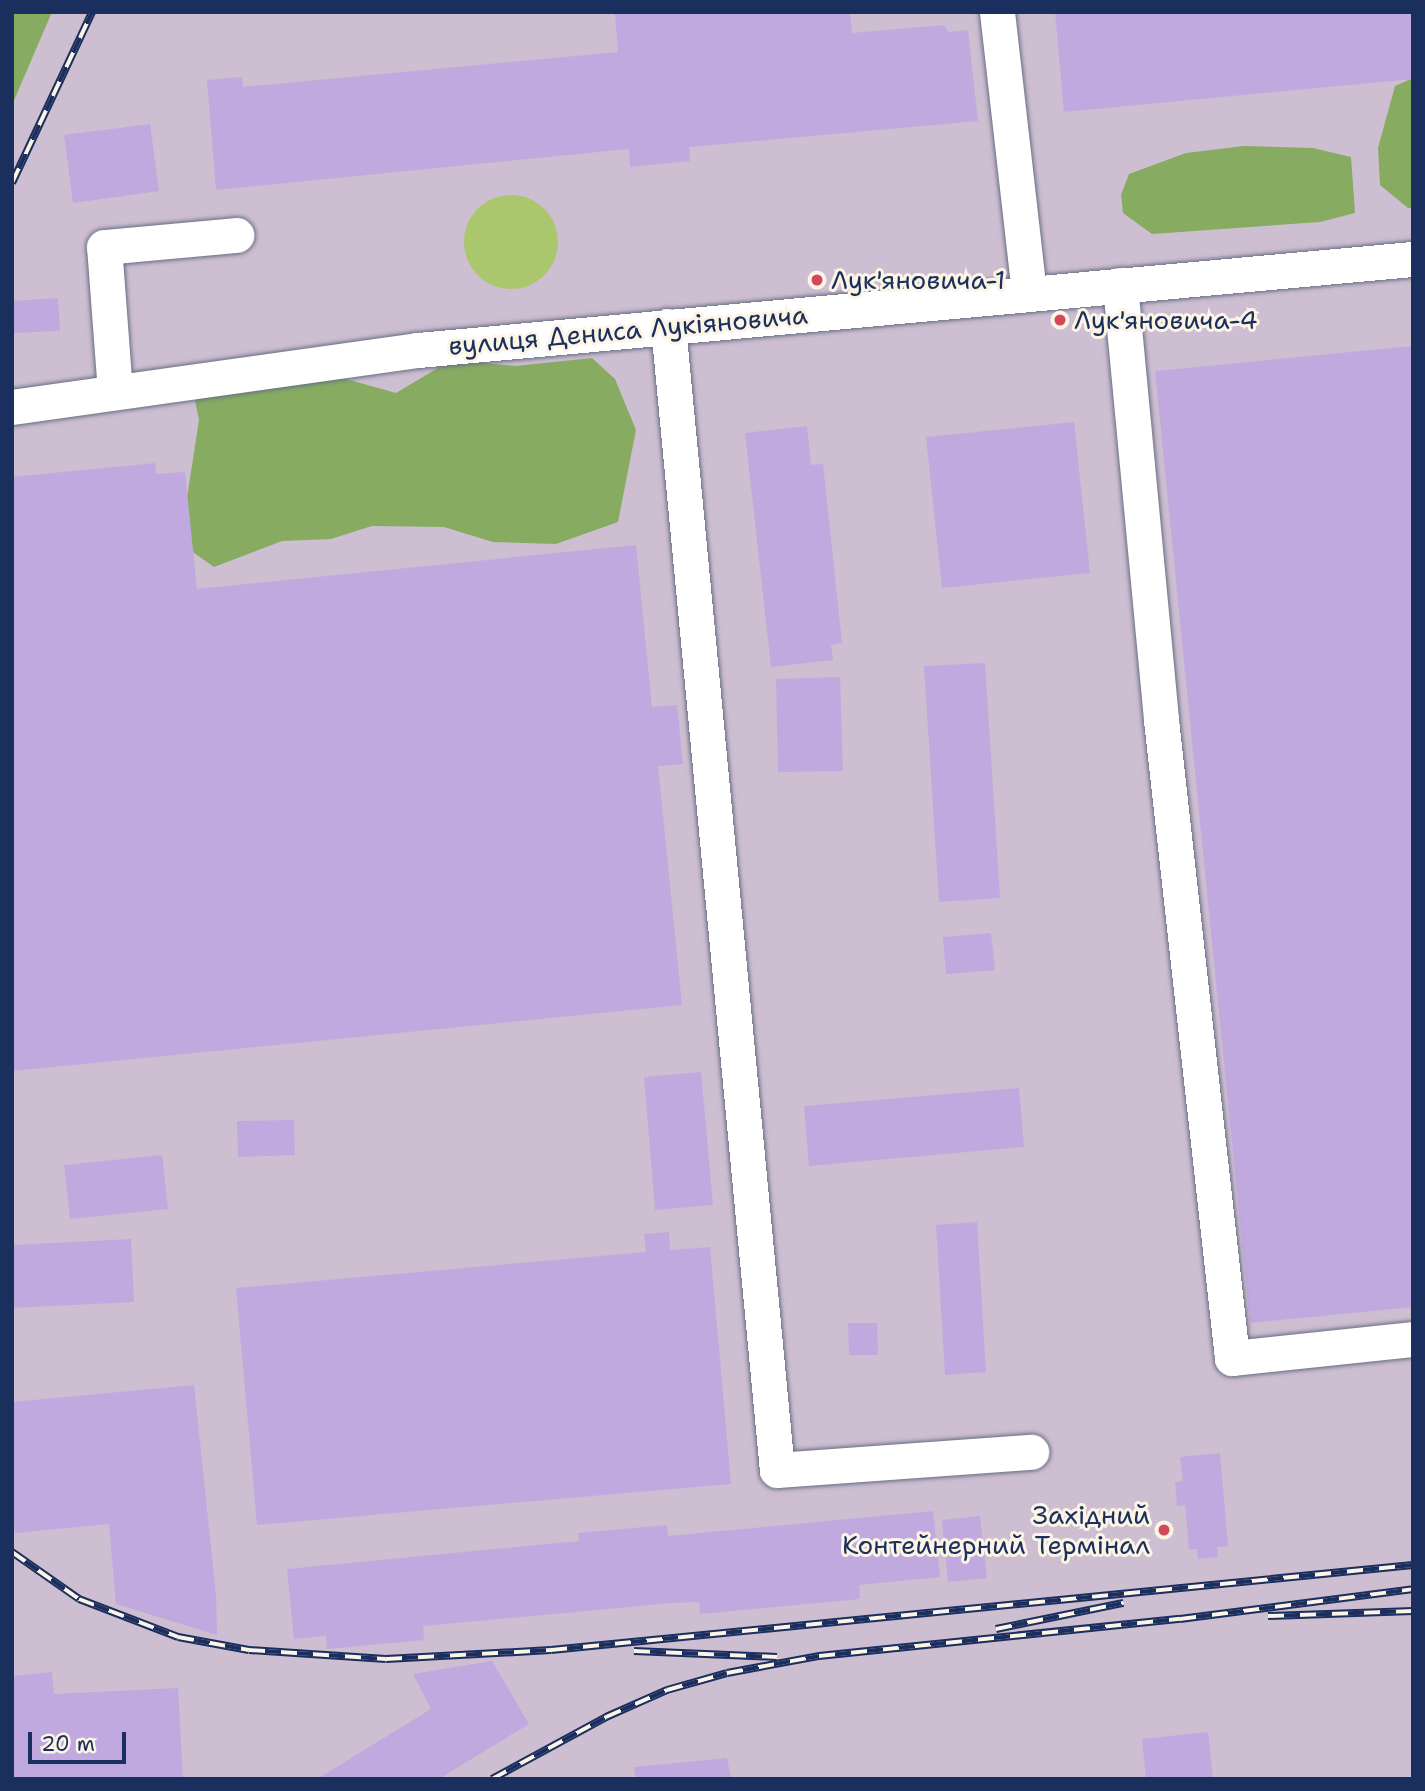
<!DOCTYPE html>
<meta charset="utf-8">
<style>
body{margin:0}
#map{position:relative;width:1425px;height:1791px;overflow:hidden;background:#f4e4c8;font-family:"Shantell Sans",sans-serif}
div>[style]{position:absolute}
.industrial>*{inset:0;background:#cebed1}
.green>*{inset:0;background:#aac76e}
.round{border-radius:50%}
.forest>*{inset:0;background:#87ac61}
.building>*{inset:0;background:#c0a9de}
.roads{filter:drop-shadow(0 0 2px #676e83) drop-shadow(0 0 2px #676e83)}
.minor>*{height:35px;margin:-17.5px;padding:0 17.5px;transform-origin:17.5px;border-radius:17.5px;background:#fff}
.rail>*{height:8px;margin-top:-4px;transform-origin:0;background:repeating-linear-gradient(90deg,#fcf5e5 0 16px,#1b2f5e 0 32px);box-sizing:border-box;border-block:2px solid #1b2f5e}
.dots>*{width:19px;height:19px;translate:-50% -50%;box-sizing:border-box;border:4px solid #fcf5e5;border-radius:50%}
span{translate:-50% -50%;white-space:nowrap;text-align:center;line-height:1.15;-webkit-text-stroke:6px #fcf5e5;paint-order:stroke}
.poi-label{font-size:26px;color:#1b2f5e}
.left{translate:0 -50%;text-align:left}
.right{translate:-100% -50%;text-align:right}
.street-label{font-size:26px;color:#1b2f5e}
.frame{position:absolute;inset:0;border:14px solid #1b2f5e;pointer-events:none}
.scale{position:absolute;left:28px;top:1732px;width:98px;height:32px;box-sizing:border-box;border:4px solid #1b2f5e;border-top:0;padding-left:9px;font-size:21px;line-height:24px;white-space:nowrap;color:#1b2f5e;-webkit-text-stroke:5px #fcf5e5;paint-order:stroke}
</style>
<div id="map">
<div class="industrial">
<i style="clip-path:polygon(12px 12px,1413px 12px,1413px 1779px,12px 1779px)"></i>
</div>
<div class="green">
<i class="round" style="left:464px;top:195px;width:94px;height:94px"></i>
</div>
<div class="forest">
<i style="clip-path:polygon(12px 12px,52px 12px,12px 105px)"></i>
<i style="clip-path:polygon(1413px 78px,1413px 208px,1408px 208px,1380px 185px,1378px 148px,1395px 86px)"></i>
<i style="clip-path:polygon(1244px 146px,1313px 148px,1351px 157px,1355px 213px,1320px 222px,1152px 234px,1123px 213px,1121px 195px,1129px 174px,1186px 153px)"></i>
<i style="clip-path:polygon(592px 358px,615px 379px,636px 430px,618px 522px,556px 544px,493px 542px,444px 527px,372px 526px,331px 539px,282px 541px,214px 567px,180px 543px,199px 420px,193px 391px,314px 370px,396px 393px,451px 360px,515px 366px)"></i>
</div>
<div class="building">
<i style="clip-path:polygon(637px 12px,850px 12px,852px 33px,944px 25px,948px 32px,968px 30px,978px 121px,689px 147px,690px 161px,630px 167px,629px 149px,216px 190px,207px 80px,242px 77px,243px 87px,618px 52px,615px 14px)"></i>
<i style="clip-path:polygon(1055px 12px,1413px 12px,1413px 79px,1064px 112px)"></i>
<i style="clip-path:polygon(150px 124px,159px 191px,73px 203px,64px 135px)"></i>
<i style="clip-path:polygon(58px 298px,60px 331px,12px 333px,12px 301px)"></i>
<i style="clip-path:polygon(1413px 346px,1413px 1307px,1250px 1323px,1155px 371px)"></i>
<i style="clip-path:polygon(1074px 422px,1090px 573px,942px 588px,926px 437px)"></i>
<i style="clip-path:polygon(807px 426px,811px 465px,823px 464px,842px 643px,831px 645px,833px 660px,771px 667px,745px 433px)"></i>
<i style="clip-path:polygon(155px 463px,156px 474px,185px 472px,197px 589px,636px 545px,652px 707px,677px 705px,683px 764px,658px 766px,682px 1005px,12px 1071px,12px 477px)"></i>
<i style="clip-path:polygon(985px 663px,1000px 898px,939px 902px,924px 666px)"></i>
<i style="clip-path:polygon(840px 677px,843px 771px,778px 772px,776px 679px)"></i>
<i style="clip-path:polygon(991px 933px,995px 970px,946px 974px,943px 937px)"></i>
<i style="clip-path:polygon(701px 1072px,713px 1205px,655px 1210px,644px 1077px)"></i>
<i style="clip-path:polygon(1019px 1088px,1024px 1147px,809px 1166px,804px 1106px)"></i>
<i style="clip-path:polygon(294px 1120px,295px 1155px,238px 1157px,237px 1121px)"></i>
<i style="clip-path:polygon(162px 1155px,168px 1209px,70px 1219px,64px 1165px)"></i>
<i style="clip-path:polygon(977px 1222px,986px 1372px,945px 1375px,936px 1225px)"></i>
<i style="clip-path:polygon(669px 1232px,670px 1250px,710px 1247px,731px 1484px,257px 1525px,236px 1288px,646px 1252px,644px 1234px)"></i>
<i style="clip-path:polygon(131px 1239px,134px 1302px,12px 1308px,12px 1245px)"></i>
<i style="clip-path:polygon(848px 1323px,877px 1323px,878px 1355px,849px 1355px)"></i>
<i style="clip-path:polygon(194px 1385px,216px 1595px,217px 1635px,116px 1604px,109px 1524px,15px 1533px,12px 1508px,12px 1402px)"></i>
<i style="clip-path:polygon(1220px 1453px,1228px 1546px,1217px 1547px,1218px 1557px,1198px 1559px,1197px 1549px,1189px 1549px,1185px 1505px,1177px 1506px,1175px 1482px,1183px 1481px,1180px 1457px)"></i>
<i style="clip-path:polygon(933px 1511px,940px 1577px,859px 1585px,860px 1599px,700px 1614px,699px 1602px,672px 1603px,423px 1626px,424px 1640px,327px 1649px,326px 1636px,294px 1639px,287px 1569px,579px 1541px,578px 1533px,667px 1525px,668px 1536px)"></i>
<i style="clip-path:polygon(980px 1516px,987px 1578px,948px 1582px,942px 1520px)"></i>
<i style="clip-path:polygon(492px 1661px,529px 1724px,439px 1779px,317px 1779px,431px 1709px,413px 1674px)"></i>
<i style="clip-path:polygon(52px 1672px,54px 1694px,178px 1688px,183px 1779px,12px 1779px,12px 1676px)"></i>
<i style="clip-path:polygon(1208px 1732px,1213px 1779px,1146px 1779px,1142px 1739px)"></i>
<i style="clip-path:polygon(727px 1758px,731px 1779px,636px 1779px,634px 1767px)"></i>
</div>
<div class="roads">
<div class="minor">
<i style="left:997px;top:12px;width:283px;rotate:83.5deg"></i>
<i style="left:1120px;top:285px;width:437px;rotate:84.6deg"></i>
<i style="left:1161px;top:720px;width:642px;rotate:83.65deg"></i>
<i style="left:1232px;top:1358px;width:182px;rotate:-6deg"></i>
<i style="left:668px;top:326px;width:1149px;rotate:84.56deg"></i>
<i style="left:777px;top:1470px;width:255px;rotate:-4.1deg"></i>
<i style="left:115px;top:392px;width:145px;rotate:-94.3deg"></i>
<i style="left:104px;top:247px;width:133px;rotate:-5.2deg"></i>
<i style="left:12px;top:407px;width:410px;rotate:-8deg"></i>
<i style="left:418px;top:350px;width:999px;rotate:-5.23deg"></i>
</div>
</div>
<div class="rail">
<i style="left:12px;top:183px;width:189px;rotate:-64.9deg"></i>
<i style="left:12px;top:1552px;width:82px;rotate:35deg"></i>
<i style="left:79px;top:1599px;width:106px;rotate:21deg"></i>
<i style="left:178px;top:1637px;width:72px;rotate:10.4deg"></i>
<i style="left:249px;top:1650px;width:137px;rotate:3.8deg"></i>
<i style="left:386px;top:1659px;width:165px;rotate:-3.1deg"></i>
<i style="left:551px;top:1650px;width:866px;rotate:-5.63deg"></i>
<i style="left:1268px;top:1616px;width:145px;rotate:-2deg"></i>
<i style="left:996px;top:1629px;width:130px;rotate:-11.6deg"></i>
<i style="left:634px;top:1651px;width:143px;rotate:2.4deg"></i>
<i style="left:492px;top:1779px;width:130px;rotate:-28.5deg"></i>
<i style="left:606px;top:1717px;width:67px;rotate:-23.9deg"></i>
<i style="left:667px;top:1690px;width:62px;rotate:-15.8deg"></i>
<i style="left:727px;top:1673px;width:94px;rotate:-10.5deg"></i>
<i style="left:819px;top:1656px;width:363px;rotate:-5.9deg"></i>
<i style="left:1180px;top:1619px;width:235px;rotate:-7.3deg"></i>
</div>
<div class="dots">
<i style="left:817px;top:280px;background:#d1495b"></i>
<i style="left:1060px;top:320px;background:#d1495b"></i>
<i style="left:1164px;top:1530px;background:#d1495b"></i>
</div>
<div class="poi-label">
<span class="left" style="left:831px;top:280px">Лук'яновича-1</span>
<span class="left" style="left:1074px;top:320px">Лук'яновича-4</span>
<span class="right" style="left:1150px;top:1530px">Західний<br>Контейнерний Термінал</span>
</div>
<div class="street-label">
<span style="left:628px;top:330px;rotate:-5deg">вулиця Дениса Лукіяновича</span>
</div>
<div class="frame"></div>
<div class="scale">20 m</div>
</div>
